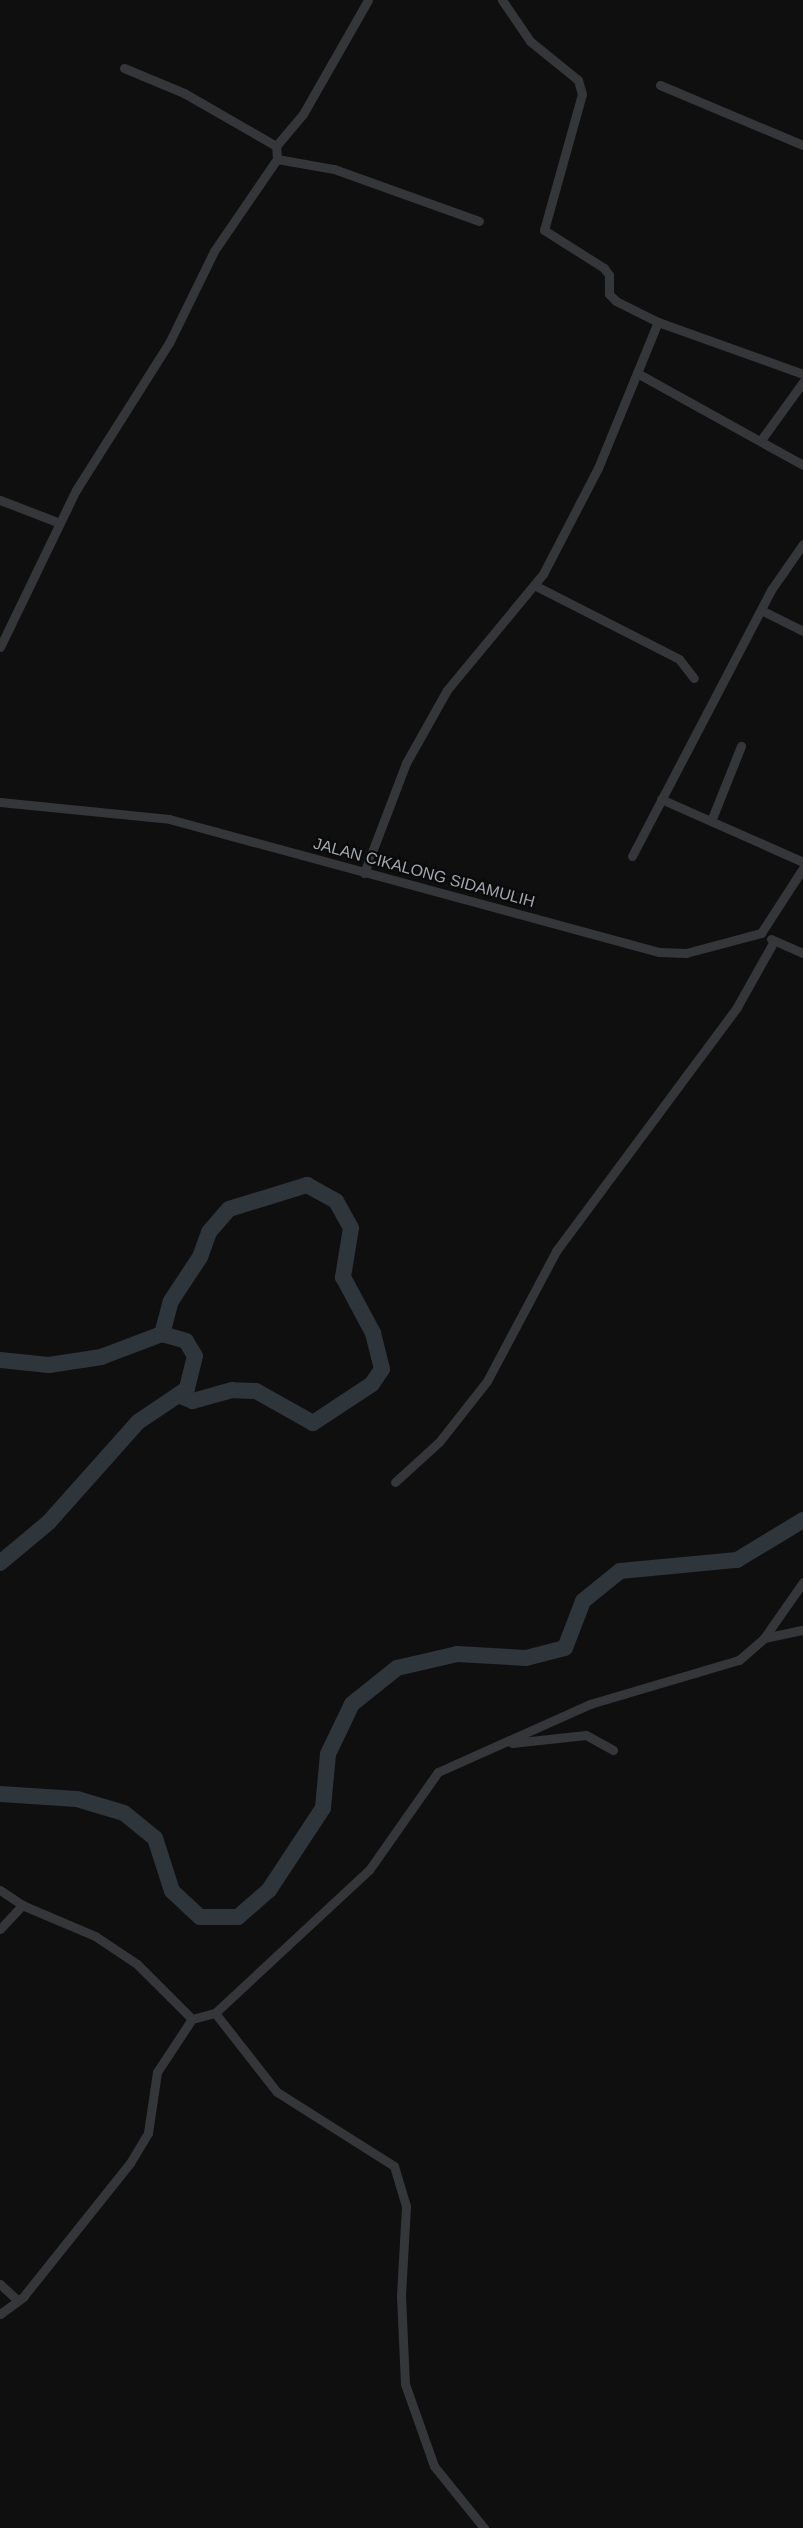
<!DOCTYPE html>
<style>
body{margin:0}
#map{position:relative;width:803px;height:2528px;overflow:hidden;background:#0f0f10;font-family:Helvetica,sans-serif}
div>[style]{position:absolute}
.river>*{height:16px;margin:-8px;padding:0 8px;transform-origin:8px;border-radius:8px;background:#2e353b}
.minor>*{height:9px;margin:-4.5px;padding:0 4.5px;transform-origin:4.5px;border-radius:4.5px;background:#353639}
span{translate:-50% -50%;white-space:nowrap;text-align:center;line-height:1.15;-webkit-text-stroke:4.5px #0a0a0b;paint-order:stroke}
.street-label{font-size:16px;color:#a2a6af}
</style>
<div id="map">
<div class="river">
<i style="left:162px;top:1334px;width:34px;rotate:-75deg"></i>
<i style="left:171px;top:1301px;width:53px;rotate:-56.6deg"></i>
<i style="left:200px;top:1257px;width:27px;rotate:-70deg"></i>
<i style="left:209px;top:1232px;width:30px;rotate:-49deg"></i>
<i style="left:229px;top:1209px;width:82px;rotate:-17.1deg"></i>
<i style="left:307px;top:1185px;width:33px;rotate:29deg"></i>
<i style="left:336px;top:1201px;width:31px;rotate:61deg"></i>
<i style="left:351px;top:1228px;width:50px;rotate:99.3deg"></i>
<i style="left:343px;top:1277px;width:64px;rotate:61.8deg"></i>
<i style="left:373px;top:1333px;width:37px;rotate:76deg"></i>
<i style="left:382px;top:1369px;width:18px;rotate:124deg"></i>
<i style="left:372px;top:1384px;width:71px;rotate:146.5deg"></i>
<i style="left:313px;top:1423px;width:65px;rotate:-150.7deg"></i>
<i style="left:256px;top:1391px;width:24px;rotate:-178deg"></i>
<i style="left:232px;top:1390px;width:41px;rotate:164.2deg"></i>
<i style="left:193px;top:1401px;width:16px;rotate:-158deg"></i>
<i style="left:0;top:1360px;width:49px;rotate:5.8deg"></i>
<i style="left:49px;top:1365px;width:53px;rotate:-8.7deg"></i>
<i style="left:101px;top:1357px;width:65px;rotate:-20.7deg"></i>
<i style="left:162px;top:1334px;width:25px;rotate:16deg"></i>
<i style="left:186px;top:1341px;width:17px;rotate:59deg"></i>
<i style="left:195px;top:1356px;width:34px;rotate:104deg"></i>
<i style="left:187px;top:1389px;width:59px;rotate:146deg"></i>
<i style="left:138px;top:1422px;width:134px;rotate:131.7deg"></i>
<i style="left:49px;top:1522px;width:64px;rotate:140.1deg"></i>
<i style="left:0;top:1794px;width:77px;rotate:3.7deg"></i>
<i style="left:77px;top:1799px;width:49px;rotate:16.6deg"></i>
<i style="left:124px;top:1813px;width:40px;rotate:39deg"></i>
<i style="left:155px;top:1838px;width:56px;rotate:72.2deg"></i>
<i style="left:172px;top:1891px;width:38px;rotate:43deg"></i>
<i style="left:200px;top:1917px;width:38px"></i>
<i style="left:238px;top:1917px;width:41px;rotate:-41.1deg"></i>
<i style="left:269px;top:1890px;width:98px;rotate:-56.6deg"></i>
<i style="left:323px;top:1808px;width:54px;rotate:-84.7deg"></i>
<i style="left:328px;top:1754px;width:55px;rotate:-64.4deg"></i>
<i style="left:352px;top:1704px;width:58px;rotate:-38.7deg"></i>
<i style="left:397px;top:1668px;width:62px;rotate:-13.1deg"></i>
<i style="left:457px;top:1654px;width:69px;rotate:3.3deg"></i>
<i style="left:526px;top:1658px;width:40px;rotate:-14.4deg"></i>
<i style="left:565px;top:1648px;width:50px;rotate:-69deg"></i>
<i style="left:583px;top:1601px;width:48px;rotate:-39deg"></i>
<i style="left:620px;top:1571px;width:118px;rotate:-5.4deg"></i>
<i style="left:737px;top:1560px;width:77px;rotate:-31.2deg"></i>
</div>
<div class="minor">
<i style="left:124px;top:68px;width:65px;rotate:22.6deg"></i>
<i style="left:184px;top:93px;width:106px;rotate:29.9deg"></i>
<i style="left:660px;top:85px;width:155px;rotate:22.8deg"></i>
<i style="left:277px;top:159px;width:58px;rotate:10deg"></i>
<i style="left:334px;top:169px;width:154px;rotate:19.7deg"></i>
<i style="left:658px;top:322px;width:154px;rotate:19.7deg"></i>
<i style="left:637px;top:373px;width:190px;rotate:29deg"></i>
<i style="left:761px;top:440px;width:72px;rotate:-54.1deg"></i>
<i style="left:0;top:500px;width:64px;rotate:21deg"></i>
<i style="left:534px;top:585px;width:163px;rotate:27deg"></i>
<i style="left:679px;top:659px;width:24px;rotate:52deg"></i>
<i style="left:761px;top:610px;width:47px;rotate:26.6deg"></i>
<i style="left:0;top:647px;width:174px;rotate:-64.2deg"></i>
<i style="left:76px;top:490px;width:174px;rotate:-57.7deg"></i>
<i style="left:169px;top:343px;width:102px;rotate:-63.9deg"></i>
<i style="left:214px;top:251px;width:112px;rotate:-55.6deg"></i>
<i style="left:277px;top:159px;width:13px;rotate:-94deg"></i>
<i style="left:276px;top:146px;width:42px;rotate:-49.8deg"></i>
<i style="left:303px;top:114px;width:131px;rotate:-60.3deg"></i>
<i style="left:661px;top:799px;width:155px;rotate:23.9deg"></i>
<i style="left:0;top:802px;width:170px;rotate:5.7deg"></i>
<i style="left:169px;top:819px;width:508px;rotate:15.19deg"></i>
<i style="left:659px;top:952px;width:27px;rotate:2deg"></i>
<i style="left:686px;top:953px;width:78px;rotate:-14.9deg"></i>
<i style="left:761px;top:933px;width:77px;rotate:-57.1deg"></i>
<i style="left:711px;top:821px;width:81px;rotate:-68.2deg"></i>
<i style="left:632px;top:856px;width:300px;rotate:-62.4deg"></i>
<i style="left:771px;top:590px;width:56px;rotate:-55.2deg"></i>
<i style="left:364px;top:873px;width:118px;rotate:-69.1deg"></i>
<i style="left:406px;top:763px;width:84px;rotate:-60.7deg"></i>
<i style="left:447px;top:690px;width:151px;rotate:-50.4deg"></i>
<i style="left:543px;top:574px;width:119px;rotate:-62.6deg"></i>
<i style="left:598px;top:468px;width:158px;rotate:-67.7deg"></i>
<i style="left:658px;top:322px;width:47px;rotate:-153.4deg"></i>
<i style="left:616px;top:301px;width:10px;rotate:-135deg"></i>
<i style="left:609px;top:294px;width:19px;rotate:-90deg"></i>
<i style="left:609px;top:275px;width:9px;rotate:-126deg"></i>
<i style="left:604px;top:268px;width:71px;rotate:-147.7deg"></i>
<i style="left:544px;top:230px;width:141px;rotate:-74.4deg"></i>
<i style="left:582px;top:94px;width:15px;rotate:-106deg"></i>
<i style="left:578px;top:80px;width:62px;rotate:-140.9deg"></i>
<i style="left:530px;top:41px;width:50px;rotate:-124.3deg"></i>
<i style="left:771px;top:939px;width:35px;rotate:24deg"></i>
<i style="left:395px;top:1482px;width:59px;rotate:-42.3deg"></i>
<i style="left:439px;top:1442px;width:78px;rotate:-51.8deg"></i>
<i style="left:487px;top:1381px;width:147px;rotate:-62deg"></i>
<i style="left:556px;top:1251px;width:304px;rotate:-53.4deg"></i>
<i style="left:737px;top:1007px;width:76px;rotate:-60.7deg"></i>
<i style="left:764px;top:1638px;width:40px;rotate:-12deg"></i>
<i style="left:512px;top:1743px;width:74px;rotate:-6.2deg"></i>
<i style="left:586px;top:1735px;width:31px;rotate:29deg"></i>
<i style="left:0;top:1890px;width:27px;rotate:34deg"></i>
<i style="left:22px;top:1905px;width:79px;rotate:23deg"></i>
<i style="left:95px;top:1936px;width:50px;rotate:33.7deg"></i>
<i style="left:137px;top:1964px;width:78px;rotate:45deg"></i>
<i style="left:192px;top:2019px;width:24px;rotate:-15deg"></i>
<i style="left:215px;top:2013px;width:210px;rotate:-42.9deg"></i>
<i style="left:369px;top:1870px;width:120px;rotate:-54.9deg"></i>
<i style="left:438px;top:1772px;width:167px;rotate:-24.1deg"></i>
<i style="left:590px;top:1704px;width:155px;rotate:-16.5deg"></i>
<i style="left:739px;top:1660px;width:33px;rotate:-41deg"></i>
<i style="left:764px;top:1638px;width:68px;rotate:-55.1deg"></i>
<i style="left:0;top:1929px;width:33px;rotate:-47deg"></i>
<i style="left:215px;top:2013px;width:100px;rotate:51.9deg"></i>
<i style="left:277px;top:2092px;width:138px;rotate:32.3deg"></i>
<i style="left:394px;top:2166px;width:42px;rotate:73.3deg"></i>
<i style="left:406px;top:2206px;width:90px;rotate:93.2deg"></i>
<i style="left:401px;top:2296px;width:88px;rotate:87.4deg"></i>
<i style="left:405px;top:2384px;width:87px;rotate:70.5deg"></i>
<i style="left:434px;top:2466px;width:80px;rotate:51.1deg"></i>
<i style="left:0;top:2284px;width:21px;rotate:43deg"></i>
<i style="left:0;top:2314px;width:29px;rotate:-36deg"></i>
<i style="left:23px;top:2297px;width:171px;rotate:-51.4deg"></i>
<i style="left:130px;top:2163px;width:35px;rotate:-59deg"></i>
<i style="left:148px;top:2133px;width:62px;rotate:-81.6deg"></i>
<i style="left:157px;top:2072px;width:64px;rotate:-56.6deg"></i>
</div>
<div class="street-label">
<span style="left:424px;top:873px;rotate:15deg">JALAN CIKALONG SIDAMULIH</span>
</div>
</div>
